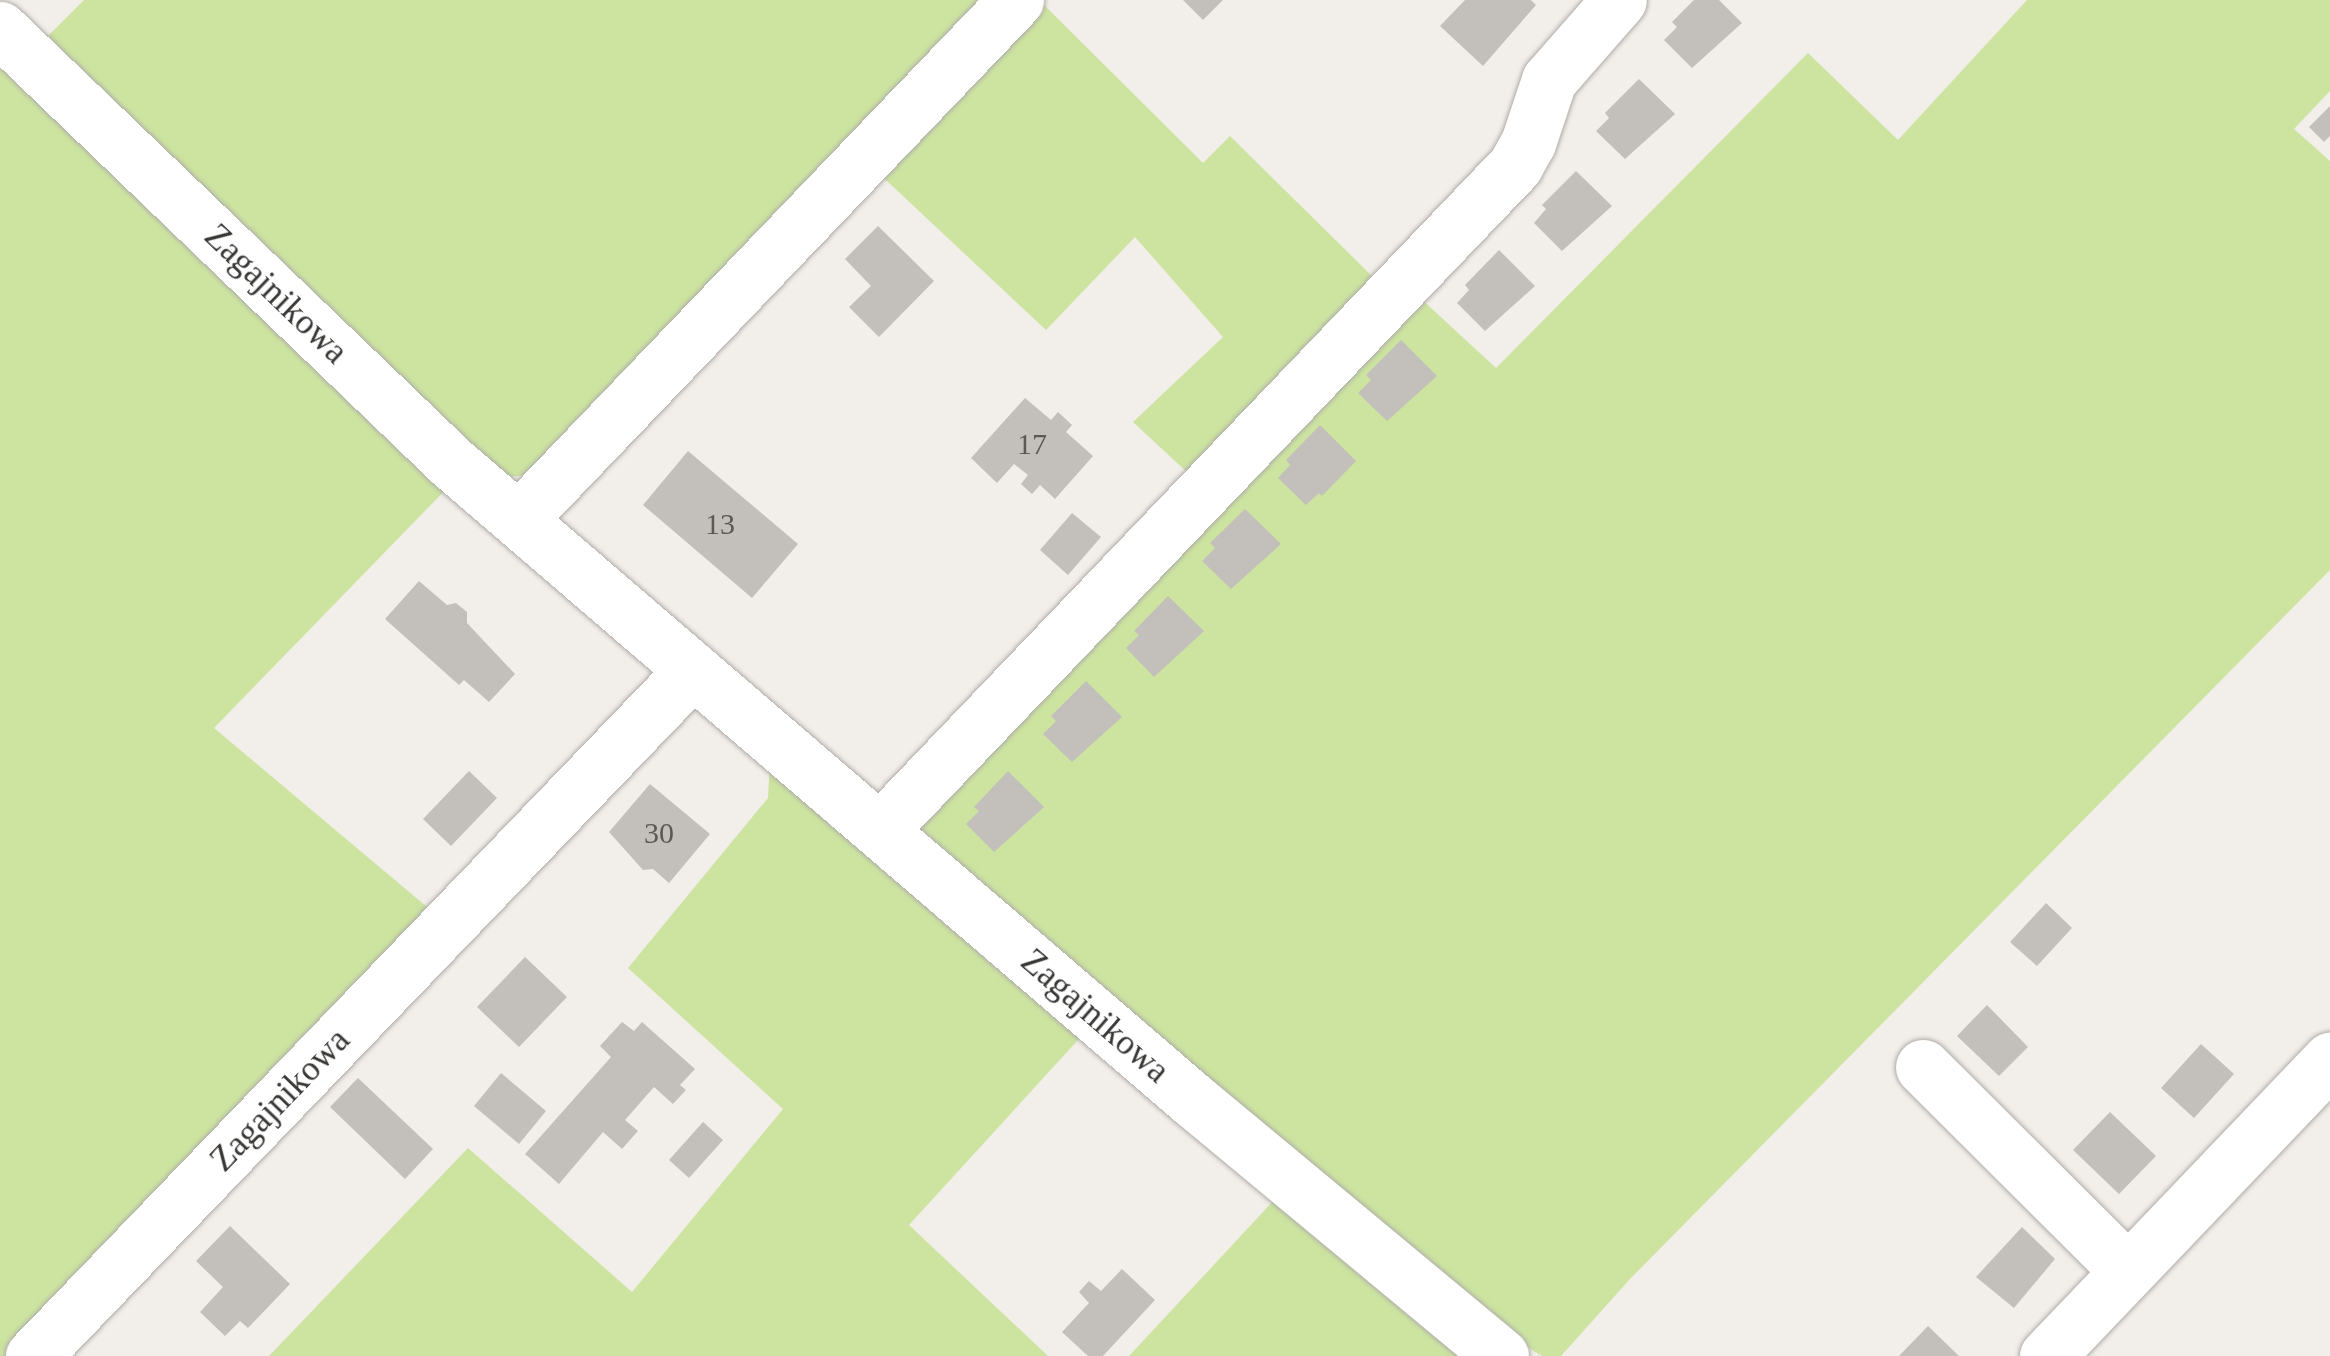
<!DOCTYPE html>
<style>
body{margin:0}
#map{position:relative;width:2330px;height:1356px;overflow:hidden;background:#f2eee9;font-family:"Times New Roman",serif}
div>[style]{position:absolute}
.green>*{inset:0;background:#cce4a0}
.building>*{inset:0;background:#c3bfbb}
.roads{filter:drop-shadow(0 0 2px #b0aca8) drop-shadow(0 0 2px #b0aca8)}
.minor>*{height:55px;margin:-27.5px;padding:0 27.5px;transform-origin:27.5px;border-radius:27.5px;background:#fff}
span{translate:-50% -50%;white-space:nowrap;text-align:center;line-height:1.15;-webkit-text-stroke:9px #fff;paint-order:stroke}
.number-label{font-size:30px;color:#5b5956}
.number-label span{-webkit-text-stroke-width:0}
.street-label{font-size:35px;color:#383735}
</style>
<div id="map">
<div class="green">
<i style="clip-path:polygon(84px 0,1003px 0,548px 474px,503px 477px,40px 44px)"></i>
<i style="clip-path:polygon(1039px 0,1203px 163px,1230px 136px,1375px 279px,1417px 295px,1496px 368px,1808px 53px,1898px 140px,2027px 0,2330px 0,2330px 91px,2294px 129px,2330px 161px,2330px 570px,1630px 1279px,1561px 1356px,1542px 1356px,1532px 1350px,1198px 1086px,880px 803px,1189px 474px,1133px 422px,1223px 337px,1135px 237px,1046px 330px,872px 167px)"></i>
<i style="clip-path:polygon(0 57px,456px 479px,214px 728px,433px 912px,9px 1356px,0 1356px)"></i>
<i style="clip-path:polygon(770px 761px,1107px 1042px,1078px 1040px,909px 1225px,1048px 1356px,269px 1356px,468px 1148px,632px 1292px,783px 1109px,628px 968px,768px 798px)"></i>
<i style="clip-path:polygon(1277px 1197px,1465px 1356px,1129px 1356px)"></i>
</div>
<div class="building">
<i style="clip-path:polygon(1183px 0,1223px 0,1203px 20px)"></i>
<i style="clip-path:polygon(1465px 0,1531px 0,1536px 5px,1483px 66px,1440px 26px)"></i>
<i style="clip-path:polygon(1694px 0,1719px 0,1742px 23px,1692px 68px,1664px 40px,1677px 27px,1672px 22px)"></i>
<i style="clip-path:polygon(1639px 79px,1675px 114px,1625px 159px,1596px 131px,1609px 118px,1605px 113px)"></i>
<i style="clip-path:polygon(2330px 106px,2330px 136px,2324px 142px,2309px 127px)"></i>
<i style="clip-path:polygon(1576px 171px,1612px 206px,1562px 251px,1534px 223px,1546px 209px,1542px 205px)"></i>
<i style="clip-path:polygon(878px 226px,934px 281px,879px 337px,849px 307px,871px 286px,845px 259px)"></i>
<i style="clip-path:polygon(1499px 250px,1535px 286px,1485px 331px,1457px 303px,1469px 290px,1465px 285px)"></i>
<i style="clip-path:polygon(1401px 340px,1437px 376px,1387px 421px,1358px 393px,1371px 380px,1366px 375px)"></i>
<i style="clip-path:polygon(1025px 398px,1051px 420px,1058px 412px,1072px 425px,1066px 432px,1093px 456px,1055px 499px,1040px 485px,1032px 494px,1021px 484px,1028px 475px,1014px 464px,997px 483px,971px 458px)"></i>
<i style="clip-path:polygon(1320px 425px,1356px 461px,1322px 496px,1319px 493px,1306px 505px,1278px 478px,1290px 465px,1286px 460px)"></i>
<i style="clip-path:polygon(688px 451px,798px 544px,752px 598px,643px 505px)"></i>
<i style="clip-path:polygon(1245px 509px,1281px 544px,1231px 589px,1202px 561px,1215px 548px,1210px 543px)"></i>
<i style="clip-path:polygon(1072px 513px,1101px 537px,1068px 575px,1040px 550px)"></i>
<i style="clip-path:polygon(419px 581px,447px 605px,456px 603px,467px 612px,467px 623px,515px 674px,489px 702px,464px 680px,459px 685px,385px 619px)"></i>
<i style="clip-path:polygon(1168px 596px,1204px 631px,1154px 677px,1126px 648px,1139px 635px,1134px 631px)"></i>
<i style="clip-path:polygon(1086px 681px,1122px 717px,1072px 762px,1043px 734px,1056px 721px,1051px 716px)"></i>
<i style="clip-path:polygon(469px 771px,497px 798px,451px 846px,423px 819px)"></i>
<i style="clip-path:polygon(1008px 771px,1044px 807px,994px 852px,966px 824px,979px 811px,974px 807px)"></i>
<i style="clip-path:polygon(650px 784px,710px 834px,669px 883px,653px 869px,643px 870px,609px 832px)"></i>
<i style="clip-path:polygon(2046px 903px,2072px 928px,2037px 966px,2010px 942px)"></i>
<i style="clip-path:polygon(525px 957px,567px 997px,519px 1047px,477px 1007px)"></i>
<i style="clip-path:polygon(1987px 1005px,2028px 1047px,1999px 1076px,1957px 1036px)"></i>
<i style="clip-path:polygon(622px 1022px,634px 1031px,642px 1022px,695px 1069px,680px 1085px,686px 1090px,673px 1104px,654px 1087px,625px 1120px,638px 1131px,622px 1149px,603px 1132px,559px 1184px,525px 1154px,611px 1057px,600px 1046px)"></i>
<i style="clip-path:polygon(2201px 1044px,2234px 1074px,2194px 1118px,2161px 1088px)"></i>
<i style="clip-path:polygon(501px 1073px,546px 1111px,519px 1144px,474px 1106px)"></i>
<i style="clip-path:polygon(358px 1078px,433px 1149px,405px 1179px,330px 1107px)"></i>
<i style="clip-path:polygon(2110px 1112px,2156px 1156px,2119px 1194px,2073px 1150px)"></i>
<i style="clip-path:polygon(703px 1122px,723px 1140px,689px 1178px,669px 1160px)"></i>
<i style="clip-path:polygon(230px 1226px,290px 1284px,248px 1328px,240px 1321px,225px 1336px,200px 1312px,223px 1287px,196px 1261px)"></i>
<i style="clip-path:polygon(2022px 1227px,2055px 1259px,2014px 1308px,1976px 1277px)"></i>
<i style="clip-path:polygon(1122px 1269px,1155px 1300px,1103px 1356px,1088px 1356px,1062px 1332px,1089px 1303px,1079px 1292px,1089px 1281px,1101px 1291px)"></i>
<i style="clip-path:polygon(1928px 1326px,1959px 1356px,1899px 1356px)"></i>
</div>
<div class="roads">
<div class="minor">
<i style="left:0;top:29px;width:627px;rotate:43.84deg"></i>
<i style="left:452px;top:463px;width:979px;rotate:40.69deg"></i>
<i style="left:1194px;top:1101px;width:399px;rotate:39.7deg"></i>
<i style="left:518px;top:520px;width:720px;rotate:-46.24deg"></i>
<i style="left:880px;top:830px;width:919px;rotate:-46.28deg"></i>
<i style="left:1515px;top:166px;width:26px;rotate:-61deg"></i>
<i style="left:1528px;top:143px;width:66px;rotate:-71.6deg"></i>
<i style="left:1549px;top:80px;width:106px;rotate:-48.8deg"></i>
<i style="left:1923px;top:1067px;width:289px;rotate:44.9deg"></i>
<i style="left:33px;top:1356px;width:952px;rotate:-46.11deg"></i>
<i style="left:2047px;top:1356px;width:410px;rotate:-46.3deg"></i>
</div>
</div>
<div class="number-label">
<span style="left:1032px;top:444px">17</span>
<span style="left:720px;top:524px">13</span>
<span style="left:659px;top:833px">30</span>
</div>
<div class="street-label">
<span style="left:276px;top:294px;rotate:44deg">Zagajnikowa</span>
<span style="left:1095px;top:1016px;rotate:41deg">Zagajnikowa</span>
<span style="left:280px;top:1100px;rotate:-46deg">Zagajnikowa</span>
</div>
</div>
